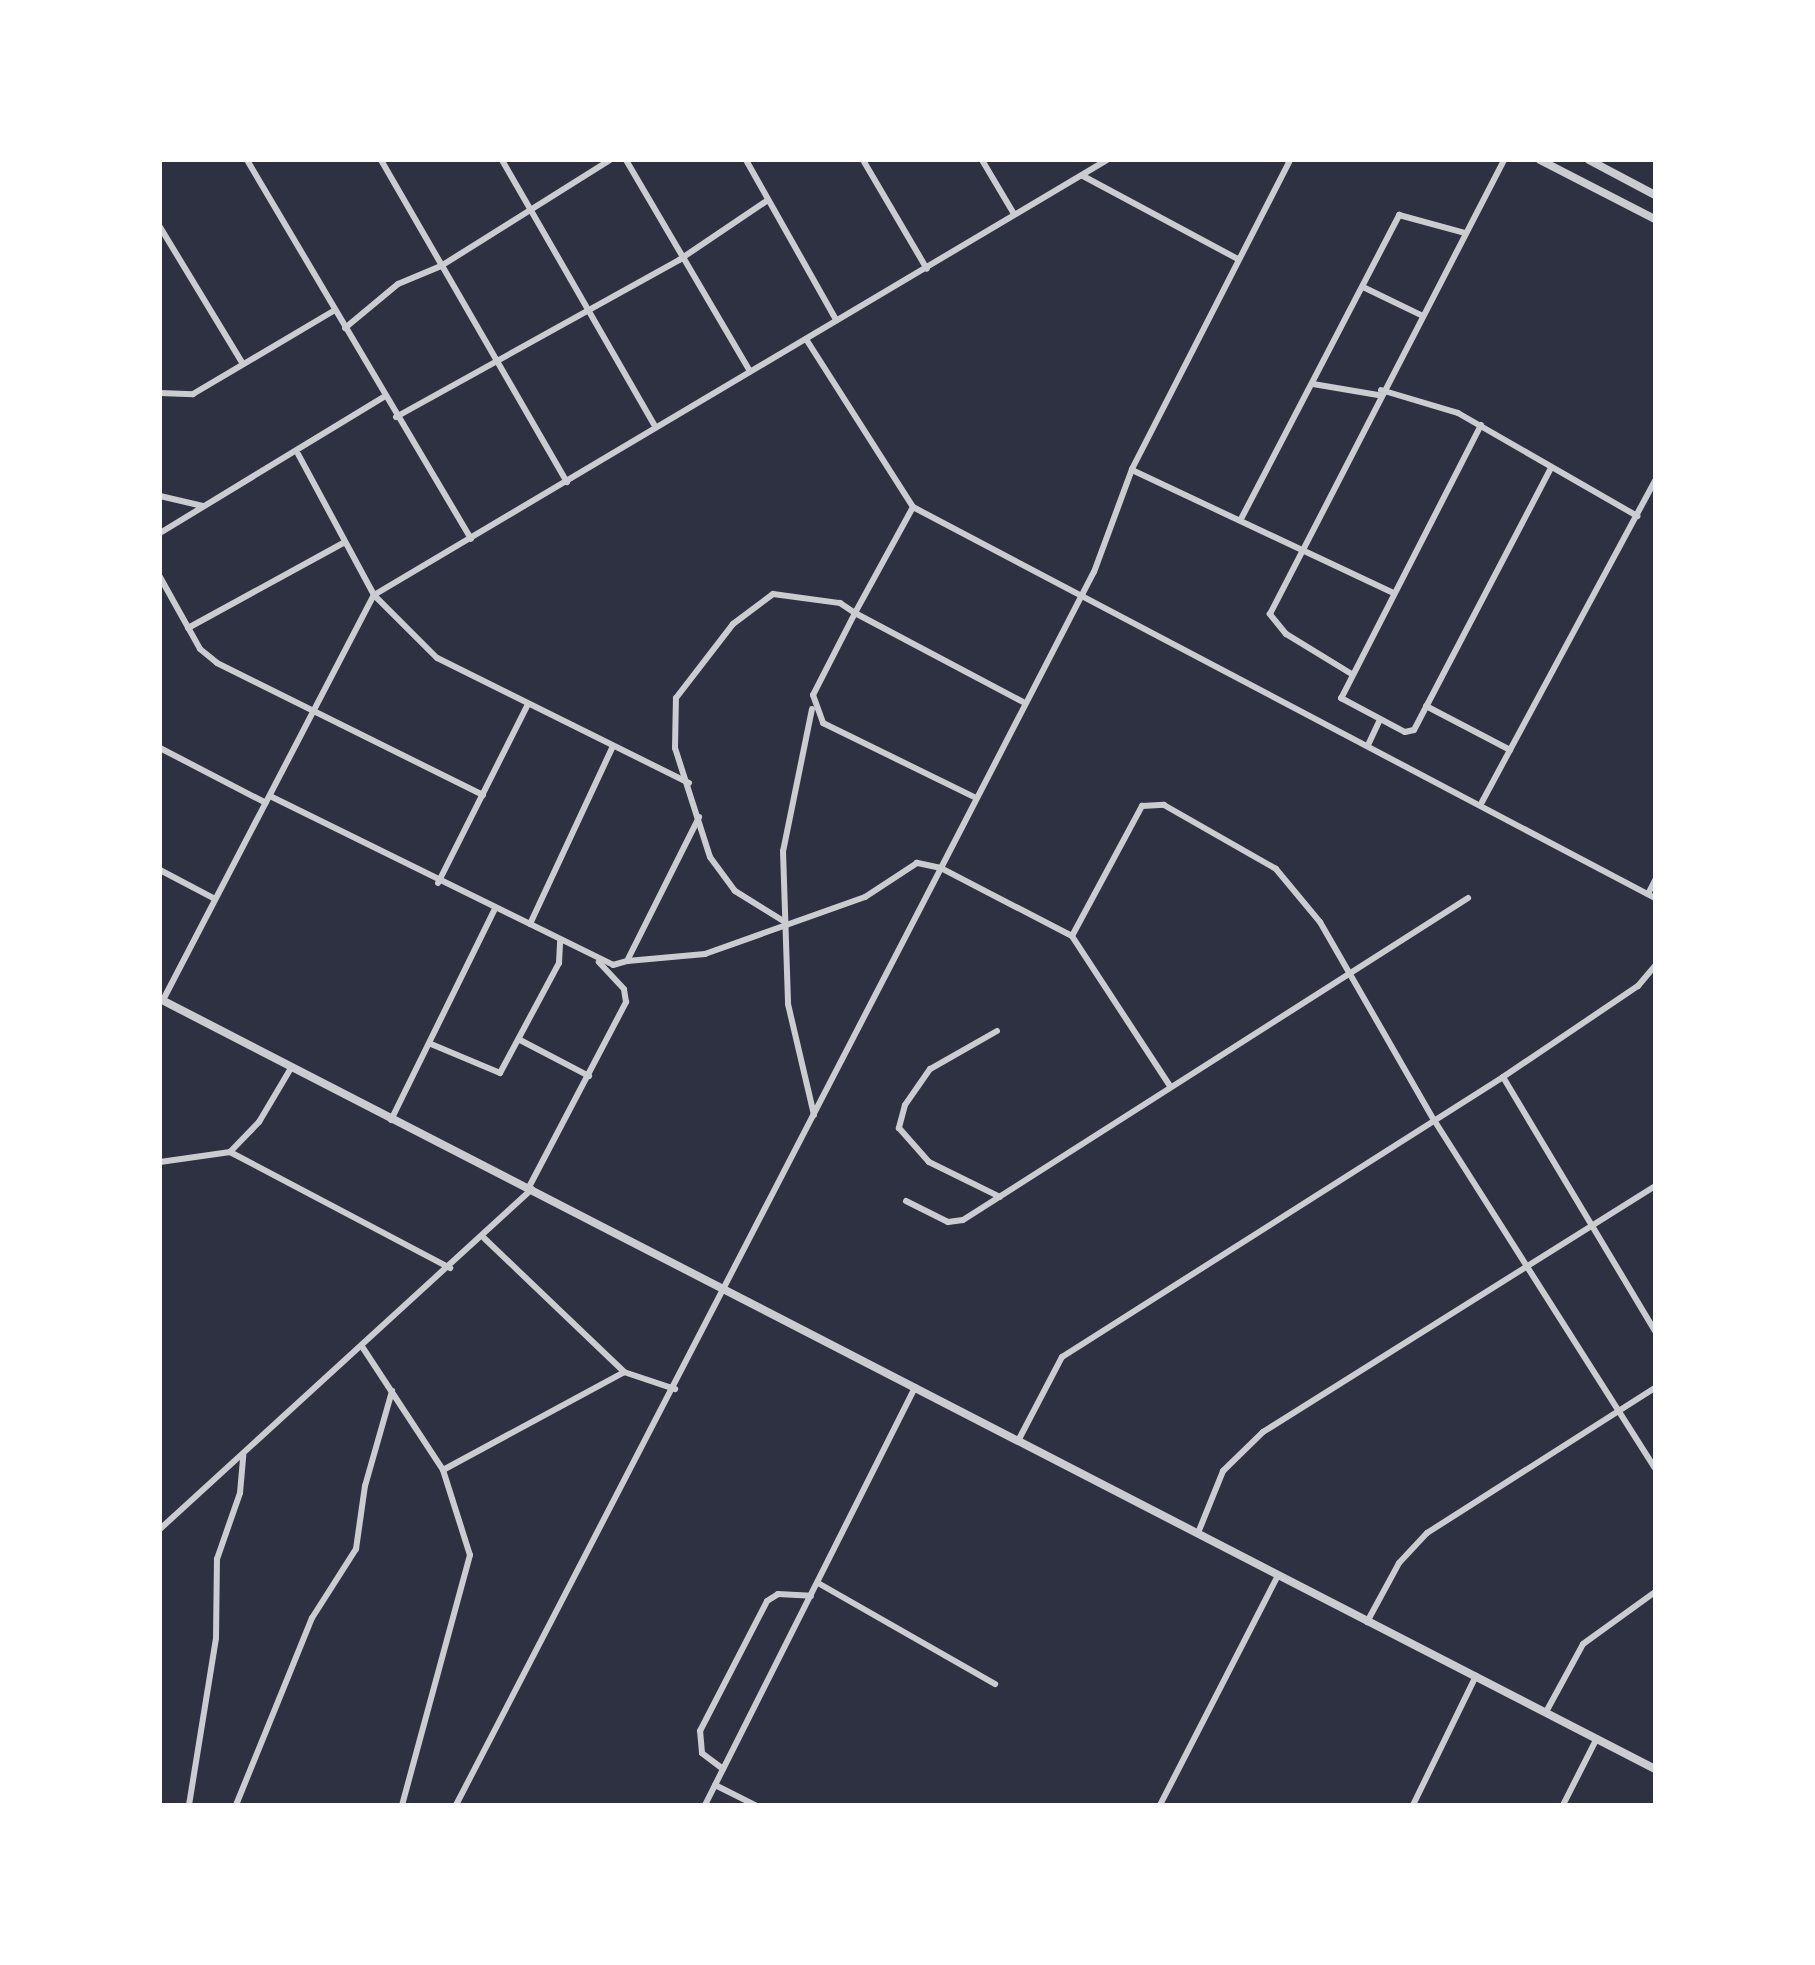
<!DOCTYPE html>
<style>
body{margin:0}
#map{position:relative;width:1815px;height:1965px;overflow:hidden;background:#2d3142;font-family:Bitter,serif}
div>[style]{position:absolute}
.minor>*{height:6px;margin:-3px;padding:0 3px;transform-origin:3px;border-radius:3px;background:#caccd0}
.tertiary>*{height:8px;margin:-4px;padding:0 4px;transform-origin:4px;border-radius:4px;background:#caccd0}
span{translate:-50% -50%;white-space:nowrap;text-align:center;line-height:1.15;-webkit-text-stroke:9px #fff;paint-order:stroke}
.frame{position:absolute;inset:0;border:162px solid #fff;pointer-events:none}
</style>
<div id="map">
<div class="minor">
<i style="left:247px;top:160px;width:440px;rotate:59.4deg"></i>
<i style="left:381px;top:160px;width:372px;rotate:60deg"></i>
<i style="left:502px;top:160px;width:307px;rotate:60.1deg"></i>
<i style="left:626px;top:160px;width:245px;rotate:59.6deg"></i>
<i style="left:746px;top:160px;width:184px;rotate:60.6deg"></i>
<i style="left:863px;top:160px;width:126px;rotate:59.6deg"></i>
<i style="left:982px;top:160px;width:63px;rotate:59.3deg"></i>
<i style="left:1083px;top:176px;width:176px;rotate:28.2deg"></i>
<i style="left:160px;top:227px;width:160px;rotate:58.8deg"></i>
<i style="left:1363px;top:287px;width:64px;rotate:25.8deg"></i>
<i style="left:345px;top:328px;width:69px;rotate:-39.7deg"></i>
<i style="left:398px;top:284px;width:47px;rotate:-22.7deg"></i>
<i style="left:441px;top:266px;width:199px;rotate:-32.1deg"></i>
<i style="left:806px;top:339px;width:199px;rotate:57.5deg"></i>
<i style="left:913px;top:507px;width:839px;rotate:27.79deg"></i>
<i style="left:1313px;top:384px;width:66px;rotate:9.6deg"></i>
<i style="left:1381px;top:390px;width:80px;rotate:16.6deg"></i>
<i style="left:1458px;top:413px;width:207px;rotate:29.9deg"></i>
<i style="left:160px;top:393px;width:33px;rotate:2deg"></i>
<i style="left:193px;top:394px;width:165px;rotate:-30.6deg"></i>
<i style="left:396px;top:417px;width:324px;rotate:-29deg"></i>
<i style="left:679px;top:260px;width:107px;rotate:-34deg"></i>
<i style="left:1481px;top:425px;width:307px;rotate:117.1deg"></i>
<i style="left:1341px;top:698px;width:72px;rotate:28deg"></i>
<i style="left:1405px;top:732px;width:9px;rotate:-13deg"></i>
<i style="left:1414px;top:730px;width:296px;rotate:-62.4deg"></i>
<i style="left:1132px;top:470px;width:289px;rotate:25.2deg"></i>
<i style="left:160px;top:496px;width:44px;rotate:13.1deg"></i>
<i style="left:913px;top:507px;width:121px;rotate:118.7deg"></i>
<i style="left:855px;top:613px;width:190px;rotate:27.9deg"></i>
<i style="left:1241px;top:519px;width:343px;rotate:-62.5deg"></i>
<i style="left:1399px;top:215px;width:68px;rotate:15.3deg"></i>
<i style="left:160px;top:533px;width:262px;rotate:-31.3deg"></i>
<i style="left:160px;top:577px;width:82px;rotate:60.9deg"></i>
<i style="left:200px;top:649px;width:22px;rotate:39deg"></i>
<i style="left:217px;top:663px;width:297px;rotate:26.4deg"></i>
<i style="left:188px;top:628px;width:177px;rotate:-28.7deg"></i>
<i style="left:1350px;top:673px;width:75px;rotate:-148.6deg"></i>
<i style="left:1286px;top:634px;width:26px;rotate:-129deg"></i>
<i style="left:1270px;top:614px;width:511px;rotate:-62.73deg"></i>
<i style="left:1426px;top:706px;width:95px;rotate:27.6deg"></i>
<i style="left:812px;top:709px;width:145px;rotate:101.5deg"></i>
<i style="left:783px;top:851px;width:153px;rotate:88.1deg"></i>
<i style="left:788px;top:1004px;width:114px;rotate:76.8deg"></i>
<i style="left:1369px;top:743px;width:26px;rotate:-65deg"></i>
<i style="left:160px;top:748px;width:119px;rotate:27.4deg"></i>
<i style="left:689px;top:783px;width:281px;rotate:-153.6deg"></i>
<i style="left:437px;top:658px;width:89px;rotate:-135deg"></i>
<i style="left:374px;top:595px;width:852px;rotate:-30.69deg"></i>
<i style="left:270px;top:796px;width:382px;rotate:26.2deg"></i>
<i style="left:613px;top:965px;width:15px;rotate:-16deg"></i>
<i style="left:627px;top:961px;width:161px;rotate:-63.4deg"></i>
<i style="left:1482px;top:802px;width:365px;rotate:-61.7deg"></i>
<i style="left:160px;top:870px;width:62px;rotate:27.8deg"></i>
<i style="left:438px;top:883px;width:200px;rotate:-63.3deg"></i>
<i style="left:1648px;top:894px;width:16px;rotate:-63deg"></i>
<i style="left:785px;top:922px;width:59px;rotate:-148.2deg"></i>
<i style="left:735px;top:891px;width:42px;rotate:-126.3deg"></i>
<i style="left:710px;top:857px;width:114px;rotate:-107.8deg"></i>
<i style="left:675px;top:748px;width:50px;rotate:-88.9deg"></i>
<i style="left:676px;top:698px;width:93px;rotate:-52.4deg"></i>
<i style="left:733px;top:624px;width:50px;rotate:-36.9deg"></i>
<i style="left:773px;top:594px;width:68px;rotate:7.7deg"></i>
<i style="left:840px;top:603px;width:18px;rotate:34deg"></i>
<i style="left:855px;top:613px;width:92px;rotate:117.1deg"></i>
<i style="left:813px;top:695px;width:30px;rotate:70deg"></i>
<i style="left:823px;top:723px;width:168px;rotate:26.1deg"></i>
<i style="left:530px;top:924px;width:196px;rotate:-65deg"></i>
<i style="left:1072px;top:936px;width:148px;rotate:-61.7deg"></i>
<i style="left:1142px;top:806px;width:22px;rotate:-3deg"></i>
<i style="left:1164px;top:805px;width:129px;rotate:29.7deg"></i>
<i style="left:1276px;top:869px;width:69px;rotate:50.3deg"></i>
<i style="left:1320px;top:922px;width:228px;rotate:60.1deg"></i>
<i style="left:1434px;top:1120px;width:412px;rotate:57.6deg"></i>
<i style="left:163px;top:1000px;width:457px;rotate:-62.5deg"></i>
<i style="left:374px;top:595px;width:160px;rotate:-118.3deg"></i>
<i style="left:997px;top:1031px;width:77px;rotate:150.4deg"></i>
<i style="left:930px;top:1069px;width:44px;rotate:124.8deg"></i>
<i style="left:905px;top:1105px;width:24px;rotate:105deg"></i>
<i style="left:899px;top:1128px;width:45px;rotate:48.6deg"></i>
<i style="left:929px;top:1162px;width:79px;rotate:26.2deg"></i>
<i style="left:520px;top:1040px;width:78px;rotate:27.6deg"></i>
<i style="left:431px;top:1044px;width:75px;rotate:22.8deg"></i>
<i style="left:500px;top:1073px;width:125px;rotate:-61.8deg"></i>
<i style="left:559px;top:963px;width:22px;rotate:-87deg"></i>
<i style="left:1503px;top:1077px;width:296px;rotate:59.1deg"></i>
<i style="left:1170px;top:1086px;width:179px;rotate:-123.2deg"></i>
<i style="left:1072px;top:936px;width:148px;rotate:-152.6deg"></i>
<i style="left:941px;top:868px;width:333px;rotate:-62.7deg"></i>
<i style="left:1094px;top:572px;width:110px;rotate:-69.7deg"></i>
<i style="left:1132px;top:469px;width:347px;rotate:-62.9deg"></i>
<i style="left:391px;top:1120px;width:235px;rotate:-63.8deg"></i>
<i style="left:230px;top:1152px;width:249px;rotate:27.8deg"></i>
<i style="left:160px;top:1162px;width:71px;rotate:-8.1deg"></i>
<i style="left:230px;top:1152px;width:42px;rotate:-46deg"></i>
<i style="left:259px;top:1122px;width:63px;rotate:-59.3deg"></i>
<i style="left:529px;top:1187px;width:209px;rotate:-62.3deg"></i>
<i style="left:626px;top:1002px;width:13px;rotate:-99deg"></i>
<i style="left:624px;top:989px;width:37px;rotate:-133deg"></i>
<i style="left:906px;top:1201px;width:47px;rotate:26.6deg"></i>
<i style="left:948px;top:1222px;width:15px;rotate:-8deg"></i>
<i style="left:963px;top:1220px;width:599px;rotate:-32.52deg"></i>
<i style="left:484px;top:1238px;width:194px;rotate:43.7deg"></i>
<i style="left:624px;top:1372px;width:54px;rotate:18.4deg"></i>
<i style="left:363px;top:1348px;width:146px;rotate:56.7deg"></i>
<i style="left:443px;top:1470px;width:89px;rotate:72.4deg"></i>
<i style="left:470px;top:1555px;width:259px;rotate:105.2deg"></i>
<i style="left:1018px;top:1441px;width:95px;rotate:-62.4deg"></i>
<i style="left:1062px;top:1357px;width:522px;rotate:-32.41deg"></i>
<i style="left:1503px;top:1077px;width:163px;rotate:-34deg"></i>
<i style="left:1638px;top:986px;width:26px;rotate:-50deg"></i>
<i style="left:443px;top:1470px;width:206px;rotate:-28.4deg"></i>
<i style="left:160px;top:1529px;width:504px;rotate:-42.43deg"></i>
<i style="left:1198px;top:1533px;width:67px;rotate:-68deg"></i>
<i style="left:1223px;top:1471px;width:56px;rotate:-44.3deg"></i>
<i style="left:1263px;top:1432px;width:463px;rotate:-32.1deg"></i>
<i style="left:818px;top:1583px;width:204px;rotate:29.7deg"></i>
<i style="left:1367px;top:1622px;width:67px;rotate:-61.5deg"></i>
<i style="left:1399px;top:1563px;width:41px;rotate:-47deg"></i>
<i style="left:1427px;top:1533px;width:270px;rotate:-32.5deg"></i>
<i style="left:1546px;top:1712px;width:77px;rotate:-61.4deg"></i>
<i style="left:1583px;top:1644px;width:89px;rotate:-35.8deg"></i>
<i style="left:723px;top:1769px;width:26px;rotate:-143deg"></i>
<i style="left:702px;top:1753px;width:22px;rotate:-95deg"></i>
<i style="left:700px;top:1731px;width:146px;rotate:-62.7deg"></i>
<i style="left:767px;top:1601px;width:13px;rotate:-32deg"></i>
<i style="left:778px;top:1594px;width:33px;rotate:3deg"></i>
<i style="left:715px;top:1785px;width:45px;rotate:26.6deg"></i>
<i style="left:189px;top:1805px;width:169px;rotate:-80.8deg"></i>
<i style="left:216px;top:1638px;width:79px;rotate:-89.3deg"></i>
<i style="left:217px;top:1559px;width:70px;rotate:-70.8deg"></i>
<i style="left:240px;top:1493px;width:38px;rotate:-85deg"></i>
<i style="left:236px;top:1805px;width:202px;rotate:-67.9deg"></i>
<i style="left:312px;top:1618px;width:82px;rotate:-57.5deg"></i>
<i style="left:356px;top:1549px;width:64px;rotate:-81.9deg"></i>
<i style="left:365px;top:1486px;width:99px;rotate:-74.1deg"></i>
<i style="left:456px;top:1805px;width:1055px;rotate:-62.63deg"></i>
<i style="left:941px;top:868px;width:25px;rotate:-168deg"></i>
<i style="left:917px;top:863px;width:62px;rotate:146.8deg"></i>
<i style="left:865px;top:897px;width:170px;rotate:160.4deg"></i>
<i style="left:705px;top:954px;width:78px;rotate:174.9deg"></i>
<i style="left:705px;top:1805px;width:468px;rotate:-63.3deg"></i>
<i style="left:1160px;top:1805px;width:259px;rotate:-62.8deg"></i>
<i style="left:1413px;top:1805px;width:144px;rotate:-64deg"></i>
<i style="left:1563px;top:1805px;width:75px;rotate:-63.1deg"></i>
</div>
<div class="tertiary">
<i style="left:1540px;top:160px;width:129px;rotate:27.2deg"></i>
<i style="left:1589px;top:160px;width:75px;rotate:27.9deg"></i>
<i style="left:160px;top:999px;width:1682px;rotate:27.25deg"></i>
</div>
<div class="frame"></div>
</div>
